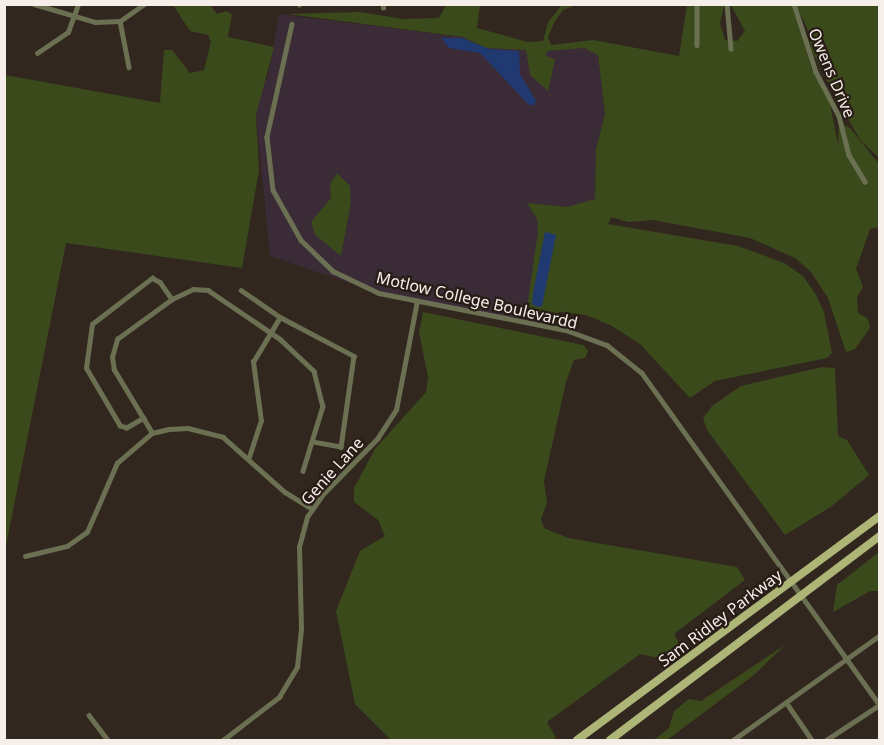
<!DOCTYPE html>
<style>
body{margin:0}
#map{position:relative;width:884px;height:745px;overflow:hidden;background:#32271f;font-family:"Noto Sans",sans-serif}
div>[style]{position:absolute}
.education>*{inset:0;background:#3b2b36}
.green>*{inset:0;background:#3a4a1b}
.water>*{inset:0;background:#203a71}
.minor>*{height:4.5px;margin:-2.25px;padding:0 2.25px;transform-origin:2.25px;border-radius:2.25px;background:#6b7052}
.primary>*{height:8px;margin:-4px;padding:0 4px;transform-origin:4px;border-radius:4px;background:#adb677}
span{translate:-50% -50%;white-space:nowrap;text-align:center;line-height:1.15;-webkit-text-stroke:4.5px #281d16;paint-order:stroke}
.street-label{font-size:16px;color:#f6eee9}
.frame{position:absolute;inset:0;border:6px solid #f6eee9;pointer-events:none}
</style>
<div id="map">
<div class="education">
<i style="clip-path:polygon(279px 14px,463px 37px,487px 48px,584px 48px,598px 55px,605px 114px,596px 149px,595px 199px,547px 326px,379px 293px,270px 256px,256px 115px,261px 86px,268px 76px)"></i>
</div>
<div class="green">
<i style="clip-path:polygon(173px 5px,210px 5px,217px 14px,227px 11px,232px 15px,228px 37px,274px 47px,256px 115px,259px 170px,242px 268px,66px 243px,5px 551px,5px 75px,160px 103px,164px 50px,172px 50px,190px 73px,204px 70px,211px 42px,208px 35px,190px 31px)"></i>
<i style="clip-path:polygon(446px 5px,480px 5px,477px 28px,528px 42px,543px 41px,548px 22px,562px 5px,576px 5px,563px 10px,555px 21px,548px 37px,551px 45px,593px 40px,679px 56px,687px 5px,724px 5px,720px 24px,725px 40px,737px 41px,745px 31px,731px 5px,792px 5px,812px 70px,829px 98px,838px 145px,839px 122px,850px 128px,879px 164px,879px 227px,870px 229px,856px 269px,863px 287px,857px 297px,858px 313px,868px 319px,870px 328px,855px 349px,846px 352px,828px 298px,811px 272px,795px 258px,750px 238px,653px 220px,628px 222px,611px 217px,608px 224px,738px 246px,784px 263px,803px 276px,816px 295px,824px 312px,832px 353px,827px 358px,715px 381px,690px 398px,640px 344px,612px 326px,586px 315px,560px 312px,542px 318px,526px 314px,538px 232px,537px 219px,527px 203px,567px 207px,595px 199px,596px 149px,605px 114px,598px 55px,584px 48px,548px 51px,545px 55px,555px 60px,548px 91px,530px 75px,526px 50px,486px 48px,463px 37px,288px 14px,360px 12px,403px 19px,439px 18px)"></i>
<i style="clip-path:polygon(796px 5px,879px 5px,879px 158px,861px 141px,837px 100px,811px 49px,809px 32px)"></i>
<i style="clip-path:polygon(337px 173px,350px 186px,351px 202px,341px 256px,315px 235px,311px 222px,331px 198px,330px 184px)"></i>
<i style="clip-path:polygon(423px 312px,583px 345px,588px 351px,585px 358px,574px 360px,566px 382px,544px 481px,547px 503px,541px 519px,544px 528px,568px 538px,737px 567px,745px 580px,674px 634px,678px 641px,676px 652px,667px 660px,640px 654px,547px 722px,556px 738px,552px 740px,391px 740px,355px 704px,336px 611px,360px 551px,385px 536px,378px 520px,354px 502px,354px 488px,375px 449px,426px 392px,428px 377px,419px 332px)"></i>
<i style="clip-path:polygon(822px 367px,835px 368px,838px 436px,847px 440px,869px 475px,832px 506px,785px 535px,707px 430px,703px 418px,712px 406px,741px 386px)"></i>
<i style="clip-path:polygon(879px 552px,879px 591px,870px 591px,833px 612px,837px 585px)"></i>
<i style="clip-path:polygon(785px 645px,754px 675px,667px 740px,654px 740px,669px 728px,674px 711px,689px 699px,701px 701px)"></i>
</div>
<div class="water">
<i style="clip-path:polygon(441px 38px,462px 38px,489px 49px,519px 51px,520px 74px,536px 101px,534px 105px,529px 105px,480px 53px,449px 48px)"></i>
<i style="clip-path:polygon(545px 232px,556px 235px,542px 306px,537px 307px,532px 304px,533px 293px)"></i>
</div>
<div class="minor">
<i style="left:34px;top:4px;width:64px;rotate:16.4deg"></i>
<i style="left:95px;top:22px;width:25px;rotate:-2deg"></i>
<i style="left:120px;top:21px;width:29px;rotate:-35deg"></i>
<i style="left:697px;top:4px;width:41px;rotate:90deg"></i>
<i style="left:727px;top:4px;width:45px;rotate:84.9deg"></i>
<i style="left:794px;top:4px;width:71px;rotate:72.1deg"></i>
<i style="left:816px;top:72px;width:50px;rotate:62.4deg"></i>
<i style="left:839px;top:116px;width:40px;rotate:75.6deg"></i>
<i style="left:849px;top:155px;width:31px;rotate:59deg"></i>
<i style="left:299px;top:5px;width:1px;rotate:-90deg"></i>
<i style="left:383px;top:8px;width:4px;rotate:-90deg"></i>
<i style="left:120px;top:21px;width:47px;rotate:78.9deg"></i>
<i style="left:292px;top:24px;width:116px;rotate:102.5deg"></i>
<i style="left:267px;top:137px;width:53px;rotate:83.5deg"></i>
<i style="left:273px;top:190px;width:57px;rotate:60.8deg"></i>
<i style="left:301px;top:240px;width:45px;rotate:44.1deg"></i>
<i style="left:333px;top:271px;width:51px;rotate:25.6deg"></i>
<i style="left:379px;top:293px;width:191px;rotate:11.2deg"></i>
<i style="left:566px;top:330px;width:44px;rotate:20.1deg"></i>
<i style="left:607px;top:345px;width:45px;rotate:38.7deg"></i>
<i style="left:642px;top:373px;width:408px;rotate:54.4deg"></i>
<i style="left:880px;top:705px;width:64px;rotate:146.6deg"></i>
<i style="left:37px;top:53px;width:37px;rotate:-34deg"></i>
<i style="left:68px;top:32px;width:30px;rotate:-70deg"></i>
<i style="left:241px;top:290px;width:47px;rotate:34.7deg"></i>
<i style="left:144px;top:418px;width:20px;rotate:150deg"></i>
<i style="left:127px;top:428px;width:7px;rotate:-164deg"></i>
<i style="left:120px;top:426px;width:67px;rotate:-120.4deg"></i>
<i style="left:86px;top:368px;width:44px;rotate:-82.2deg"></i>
<i style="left:92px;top:324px;width:76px;rotate:-37.5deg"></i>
<i style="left:152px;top:278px;width:9px;rotate:27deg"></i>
<i style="left:160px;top:282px;width:21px;rotate:55deg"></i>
<i style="left:152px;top:433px;width:74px;rotate:-121.1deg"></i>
<i style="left:114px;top:370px;width:13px;rotate:-99deg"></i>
<i style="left:112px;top:357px;width:19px;rotate:-74deg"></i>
<i style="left:117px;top:339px;width:68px;rotate:-36deg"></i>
<i style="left:172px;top:299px;width:23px;rotate:-25deg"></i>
<i style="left:193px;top:289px;width:15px;rotate:4deg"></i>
<i style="left:208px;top:290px;width:87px;rotate:34.2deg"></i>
<i style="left:280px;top:339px;width:47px;rotate:43.3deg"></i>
<i style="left:314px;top:371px;width:36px;rotate:76deg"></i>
<i style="left:323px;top:406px;width:68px;rotate:107.1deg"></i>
<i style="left:249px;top:457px;width:38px;rotate:-72deg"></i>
<i style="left:261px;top:421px;width:60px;rotate:-97.7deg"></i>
<i style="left:253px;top:362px;width:52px;rotate:-59deg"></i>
<i style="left:280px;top:317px;width:84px;rotate:27.8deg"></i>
<i style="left:354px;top:356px;width:92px;rotate:98.1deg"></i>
<i style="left:341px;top:447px;width:29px;rotate:-170deg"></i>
<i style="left:25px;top:556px;width:43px;rotate:-13.4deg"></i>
<i style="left:67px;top:546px;width:24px;rotate:-35deg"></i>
<i style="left:87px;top:532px;width:75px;rotate:-66.5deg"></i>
<i style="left:117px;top:463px;width:46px;rotate:-40.6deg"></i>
<i style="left:152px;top:433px;width:17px;rotate:-13deg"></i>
<i style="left:169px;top:429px;width:19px;rotate:-3deg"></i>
<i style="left:188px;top:428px;width:36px;rotate:14deg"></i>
<i style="left:223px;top:437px;width:83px;rotate:41.6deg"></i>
<i style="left:285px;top:492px;width:32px;rotate:32deg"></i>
<i style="left:786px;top:702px;width:46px;rotate:55.6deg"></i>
<i style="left:89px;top:715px;width:31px;rotate:53deg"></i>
<i style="left:223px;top:740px;width:71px;rotate:-37.5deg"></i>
<i style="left:279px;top:697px;width:35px;rotate:-59deg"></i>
<i style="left:297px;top:667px;width:38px;rotate:-84deg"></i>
<i style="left:301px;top:629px;width:82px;rotate:-91.4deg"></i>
<i style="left:299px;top:547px;width:31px;rotate:-75deg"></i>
<i style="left:307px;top:517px;width:29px;rotate:-55deg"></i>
<i style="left:324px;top:493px;width:76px;rotate:-45.5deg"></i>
<i style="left:377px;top:439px;width:35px;rotate:-57deg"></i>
<i style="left:396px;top:410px;width:111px;rotate:-79.1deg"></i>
<i style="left:733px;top:740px;width:181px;rotate:-35.5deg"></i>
</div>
<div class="primary">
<i style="left:577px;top:740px;width:377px;rotate:-36.5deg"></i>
<i style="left:610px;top:740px;width:338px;rotate:-37.1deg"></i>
</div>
<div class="street-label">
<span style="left:832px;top:73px;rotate:67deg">Owens Drive</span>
<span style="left:477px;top:300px;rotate:13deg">Motlow College Boulevardd</span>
<span style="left:332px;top:471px;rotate:-48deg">Genie Lane</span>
<span style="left:720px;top:618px;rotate:-37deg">Sam Ridley Parkway</span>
</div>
<div class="frame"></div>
</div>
